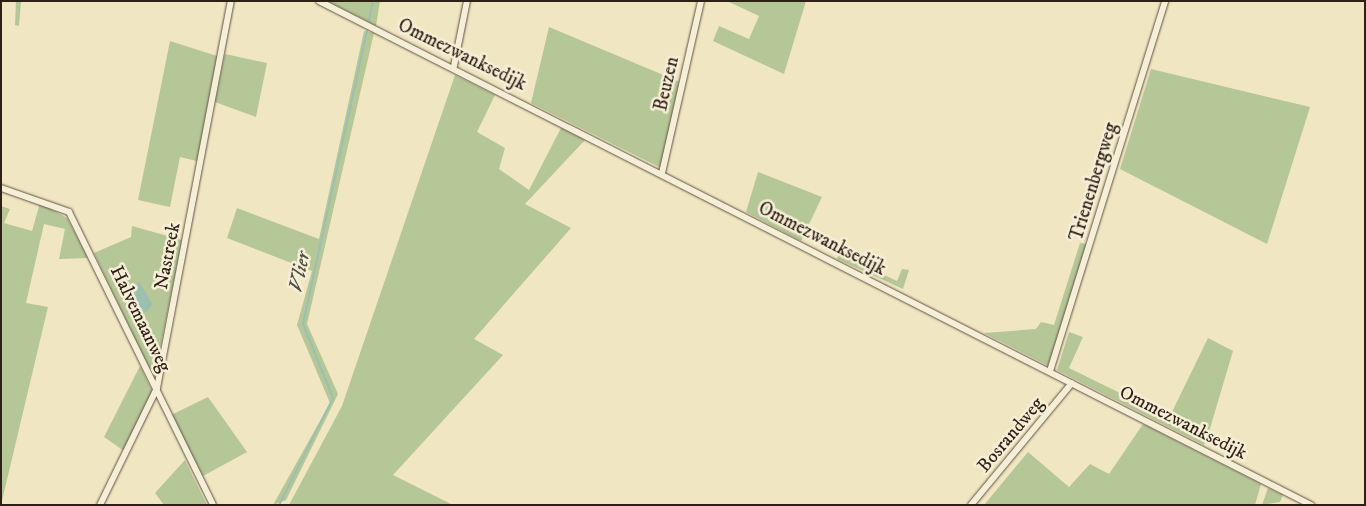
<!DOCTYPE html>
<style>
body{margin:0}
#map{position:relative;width:1366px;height:506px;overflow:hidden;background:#f1e6c2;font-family:"IM FELL DW Pica",serif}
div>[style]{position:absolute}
.green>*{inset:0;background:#b5c697}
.water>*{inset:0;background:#9bc0b1}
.stream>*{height:2px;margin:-1px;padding:0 1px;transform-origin:1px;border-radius:1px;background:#9bc0b1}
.roads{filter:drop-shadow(0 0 1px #605140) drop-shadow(0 0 1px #605140)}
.minor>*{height:6px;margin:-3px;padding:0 3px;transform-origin:3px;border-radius:3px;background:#f6efd7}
span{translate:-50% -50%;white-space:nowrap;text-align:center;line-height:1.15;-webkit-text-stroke:5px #f6efd7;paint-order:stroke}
.street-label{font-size:19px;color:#301f15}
.water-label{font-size:20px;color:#504f44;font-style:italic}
.frame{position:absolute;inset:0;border:2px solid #301f15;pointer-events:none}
</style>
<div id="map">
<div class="green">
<i style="clip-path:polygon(16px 1px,21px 1px,19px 26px,15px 25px)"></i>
<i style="clip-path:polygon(327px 1px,380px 1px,376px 26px,367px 21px)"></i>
<i style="clip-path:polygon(727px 1px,806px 1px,784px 74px,713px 41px,719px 26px,749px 39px,759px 16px)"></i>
<i style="clip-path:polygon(549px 27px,680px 82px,661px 168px,531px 103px)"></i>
<i style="clip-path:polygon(364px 31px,374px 33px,307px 324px,338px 394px,286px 500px,273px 505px,330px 403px,297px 325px,312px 271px,227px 238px,237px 208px,319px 239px)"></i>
<i style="clip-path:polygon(170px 41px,217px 56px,197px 161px,180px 157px,170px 207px,138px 200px)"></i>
<i style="clip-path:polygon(225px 54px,267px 63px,256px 117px,215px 102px)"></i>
<i style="clip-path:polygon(1151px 69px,1310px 107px,1267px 244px,1120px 169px)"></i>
<i style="clip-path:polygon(455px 75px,495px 95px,477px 132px,505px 148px,499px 169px,529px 190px,561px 128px,585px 140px,525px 204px,571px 228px,474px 339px,503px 355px,393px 475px,453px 505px,289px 505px,342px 406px)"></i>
<i style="clip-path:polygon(758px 172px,822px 197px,801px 241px,746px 212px)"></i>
<i style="clip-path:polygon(40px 203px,67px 218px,88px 258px,59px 259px,65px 229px,44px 224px,26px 303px,48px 307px,1px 505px,1px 206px,10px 209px,4px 223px,32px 231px)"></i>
<i style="clip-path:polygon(132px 226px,182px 240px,154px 378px,94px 253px,131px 237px)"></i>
<i style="clip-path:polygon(1080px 243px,1087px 244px,1049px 366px,984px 333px,1036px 329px,1041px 322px,1054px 325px)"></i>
<i style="clip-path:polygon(839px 254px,897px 281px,902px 269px,909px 270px,903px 289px,837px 259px)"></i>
<i style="clip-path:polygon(1069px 332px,1083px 337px,1069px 368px,1167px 416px,1206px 439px,1204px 445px,1057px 370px)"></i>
<i style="clip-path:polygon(1208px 338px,1233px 351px,1208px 435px,1171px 414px)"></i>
<i style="clip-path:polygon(140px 366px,152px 391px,124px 451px,104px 437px)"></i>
<i style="clip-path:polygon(208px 397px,247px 452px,203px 476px,171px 415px)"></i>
<i style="clip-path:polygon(1143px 424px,1261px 484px,1255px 505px,984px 505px,1028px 452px,1069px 487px,1090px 464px,1109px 474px)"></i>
<i style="clip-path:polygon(185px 460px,207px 505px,164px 505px,155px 493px)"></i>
<i style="clip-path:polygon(1268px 488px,1283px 495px,1280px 502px,1262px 505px)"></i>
</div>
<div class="water">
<i style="clip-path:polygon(139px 281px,152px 304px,147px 312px,138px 311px,133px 302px)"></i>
</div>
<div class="stream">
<i style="left:369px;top:20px;width:19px;rotate:-78deg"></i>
<i style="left:279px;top:505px;width:120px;rotate:-63.2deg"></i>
<i style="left:333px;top:398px;width:80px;rotate:-112.1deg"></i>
<i style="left:303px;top:324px;width:300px;rotate:-77.7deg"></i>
</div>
<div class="roads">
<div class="minor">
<i style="left:319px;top:1px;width:1113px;rotate:26.93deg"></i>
<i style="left:454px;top:66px;width:66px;rotate:-78.7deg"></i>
<i style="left:662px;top:173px;width:176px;rotate:-77.2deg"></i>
<i style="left:1px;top:188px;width:72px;rotate:19.4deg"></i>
<i style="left:69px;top:212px;width:326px;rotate:63.8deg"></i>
<i style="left:1050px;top:371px;width:387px;rotate:-72.7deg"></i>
<i style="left:100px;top:505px;width:130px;rotate:-64deg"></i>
<i style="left:157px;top:388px;width:394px;rotate:-79.2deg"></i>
<i style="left:971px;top:505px;width:158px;rotate:-50.4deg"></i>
</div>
</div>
<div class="street-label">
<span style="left:462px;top:55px;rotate:26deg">Ommezwanksedijk</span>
<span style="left:667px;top:84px;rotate:-77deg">Beuzen</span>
<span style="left:1094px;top:182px;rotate:-73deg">Trienenbergweg</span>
<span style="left:822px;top:239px;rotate:27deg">Ommezwanksedijk</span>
<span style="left:168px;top:256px;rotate:-79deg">Nastreek</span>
<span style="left:140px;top:319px;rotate:64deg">Halvemaanweg</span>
<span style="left:1183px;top:423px;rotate:27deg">Ommezwanksedijk</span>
<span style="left:1011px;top:435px;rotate:-50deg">Bosrandweg</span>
</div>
<div class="water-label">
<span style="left:300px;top:272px;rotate:-78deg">Vlier</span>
</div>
<div class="frame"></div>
</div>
